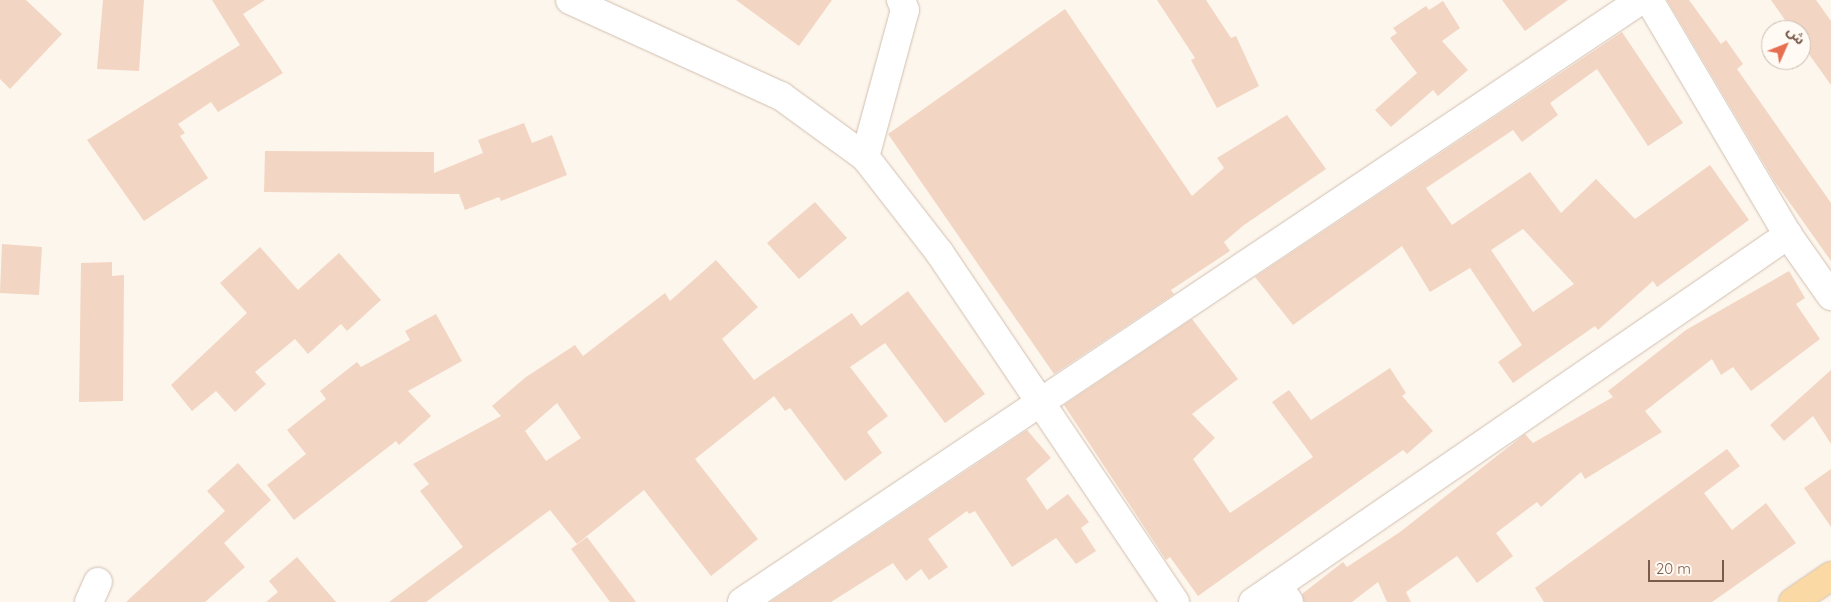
<!DOCTYPE html>
<meta charset="utf-8">
<style>
body{margin:0}
#map{position:relative;width:1831px;height:602px;overflow:hidden;background:#fdf6ec;font-family:Quicksand,"Noto Sans Arabic",sans-serif}
div>[style]{position:absolute}
.building>*{inset:0;background:#f3d5c3}
.roads{filter:drop-shadow(0 0 1px #d1beb0) drop-shadow(0 0 1px #d1beb0)}
.street>*{height:28px;margin:-14px;padding:0 14px;transform-origin:14px;border-radius:14px;background:#fff}
.secondary>*{height:28px;margin:-14px;padding:0 14px;transform-origin:14px;border-radius:14px;background:#fff}
.primary>*{height:28px;margin:-14px;padding:0 14px;transform-origin:14px;border-radius:14px;background:#fbd9a5}
span{translate:-50% -50%;white-space:nowrap;text-align:center;line-height:1.15;-webkit-text-stroke:4.5px #fffaf3;paint-order:stroke}
.north{position:absolute;left:1761px;top:20px;width:50px;height:50px;box-sizing:border-box;background:#fffaf3;border:1px solid #cabbb1;border-radius:50%;rotate:46deg;font-size:14px;font-weight:700;line-height:20px;text-align:center;color:#7a5c4d}
.north::after{content:'';display:block;margin:auto;width:18px;height:22px;background:#e76f51;clip-path:polygon(50% 0,100% 100%,50% 72%,0 100%)}
.scale{position:absolute;left:1648px;top:560px;width:76px;height:22px;box-sizing:border-box;border:2px solid #7a5c4d;border-top:0;padding-left:6px;font-size:15px;line-height:18px;white-space:nowrap;color:#7a5c4d;-webkit-text-stroke:4px #fffaf3;paint-order:stroke}
</style>
<div id="map">
<div class="building">
<i style="clip-path:polygon(0 0,26px 0,62px 34px,10px 89px,0 79px)"></i>
<i style="clip-path:polygon(103px 0,144px 0,139px 71px,97px 69px)"></i>
<i style="clip-path:polygon(212px 0,265px 0,243px 14px,283px 73px,218px 112px,211px 102px,178px 124px,185px 133px,180px 136px,208px 178px,144px 221px,87px 140px,240px 45px)"></i>
<i style="clip-path:polygon(736px 0,832px 0,799px 46px)"></i>
<i style="clip-path:polygon(1157px 0,1206px 0,1231px 38px,1236px 36px,1259px 86px,1217px 108px,1191px 60px,1195px 58px)"></i>
<i style="clip-path:polygon(1502px 0,1568px 0,1525px 31px)"></i>
<i style="clip-path:polygon(1667px 0,1689px 0,1721px 44px,1726px 40px,1743px 64px,1737px 69px,1831px 203px,1831px 261px,1775px 182px)"></i>
<i style="clip-path:polygon(1771px 0,1816px 0,1831px 21px,1831px 85px,1801px 43px,1801px 30px,1792px 30px)"></i>
<i style="clip-path:polygon(1443px 1px,1460px 28px,1442px 41px,1468px 70px,1438px 96px,1433px 90px,1391px 127px,1375px 110px,1417px 73px,1390px 38px,1397px 33px,1393px 28px,1426px 6px,1429px 10px)"></i>
<i style="clip-path:polygon(1065px 9px,1192px 196px,1224px 168px,1217px 158px,1287px 115px,1326px 169px,1244px 225px,1224px 242px,1230px 251px,1171px 290px,1174px 294px,1054px 374px,888px 134px)"></i>
<i style="clip-path:polygon(evenodd,1622px 32px,1683px 123px,1648px 146px,1597px 69px,1550px 103px,1558px 115px,1522px 142px,1513px 130px,1426px 188px,1452px 225px,1530px 172px,1561px 213px,1596px 179px,1635px 219px,1710px 165px,1749px 220px,1657px 287px,1653px 281px,1598px 330px,1595px 326px,1513px 383px,1498px 362px,1522px 345px,1470px 268px,1430px 292px,1402px 246px,1293px 325px,1255px 277px,1622px 32px,1523px 229px,1574px 284px,1533px 312px,1491px 250px,1523px 229px)"></i>
<i style="clip-path:polygon(524px 123px,532px 143px,552px 135px,567px 175px,501px 201px,499px 197px,465px 210px,459px 194px,264px 192px,265px 151px,434px 152px,434px 173px,483px 153px,478px 140px)"></i>
<i style="clip-path:polygon(815px 202px,847px 238px,799px 279px,767px 243px)"></i>
<i style="clip-path:polygon(2px 244px,42px 247px,39px 295px,0 293px)"></i>
<i style="clip-path:polygon(260px 247px,298px 290px,339px 253px,381px 300px,347px 331px,341px 324px,308px 354px,295px 339px,255px 372px,266px 384px,235px 412px,216px 391px,192px 411px,171px 385px,247px 313px,220px 283px)"></i>
<i style="clip-path:polygon(evenodd,716px 260px,758px 307px,722px 339px,754px 380px,852px 313px,861px 326px,908px 291px,985px 394px,945px 423px,885px 343px,850px 367px,888px 416px,867px 432px,882px 453px,845px 481px,790px 408px,785px 411px,774px 396px,695px 459px,758px 539px,711px 576px,644px 490px,577px 544px,550px 510px,426px 602px,389px 602px,463px 547px,420px 491px,429px 484px,413px 464px,501px 416px,492px 406px,526px 377px,575px 345px,583px 356px,665px 293px,670px 301px,716px 260px,557px 403px,581px 438px,546px 461px,525px 431px,557px 403px)"></i>
<i style="clip-path:polygon(112px 262px,112px 276px,124px 275px,123px 401px,79px 402px,81px 263px)"></i>
<i style="clip-path:polygon(1789px 271px,1805px 298px,1796px 304px,1820px 339px,1751px 391px,1733px 367px,1721px 375px,1712px 359px,1645px 411px,1662px 432px,1585px 479px,1581px 472px,1541px 507px,1537px 502px,1496px 533px,1513px 556px,1477px 583px,1457px 556px,1406px 592px,1411px 602px,1387px 602px,1378px 582px,1352px 602px,1304px 602px,1302px 594px,1343px 562px,1347px 567px,1400px 532px,1525px 434px,1533px 443px,1613px 397px,1608px 391px,1686px 330px)"></i>
<i style="clip-path:polygon(436px 314px,462px 361px,408px 391px,431px 416px,399px 445px,396px 441px,294px 520px,267px 485px,306px 454px,287px 430px,326px 399px,320px 391px,357px 362px,361px 367px,410px 340px,405px 331px)"></i>
<i style="clip-path:polygon(1192px 319px,1238px 379px,1192px 414px,1215px 438px,1193px 459px,1230px 513px,1313px 457px,1272px 402px,1289px 390px,1311px 420px,1390px 368px,1406px 393px,1402px 396px,1433px 431px,1407px 454px,1403px 450px,1198px 596px,1170px 557px,1166px 560px,1064px 405px)"></i>
<i style="clip-path:polygon(1831px 370px,1831px 444px,1813px 416px,1784px 441px,1770px 425px)"></i>
<i style="clip-path:polygon(1027px 430px,1051px 458px,1026px 479px,1047px 510px,1068px 494px,1089px 522px,1081px 528px,1096px 551px,1076px 564px,1056px 538px,1012px 567px,975px 511px,969px 514px,967px 511px,928px 539px,948px 567px,929px 580px,921px 569px,906px 581px,893px 563px,831px 602px,770px 602px)"></i>
<i style="clip-path:polygon(1727px 449px,1740px 466px,1704px 493px,1732px 530px,1766px 503px,1796px 543px,1712px 602px,1544px 602px,1535px 588px)"></i>
<i style="clip-path:polygon(238px 463px,271px 500px,224px 543px,245px 567px,205px 602px,126px 602px,225px 511px,207px 491px)"></i>
<i style="clip-path:polygon(1831px 469px,1831px 527px,1804px 488px)"></i>
<i style="clip-path:polygon(587px 537px,636px 602px,610px 602px,571px 549px)"></i>
<i style="clip-path:polygon(297px 557px,336px 602px,266px 602px,278px 592px,269px 581px)"></i>
</div>
<div class="roads">
<div class="street">
<i style="left:1649px;top:0;width:273px;rotate:59.4deg"></i>
<i style="left:1788px;top:235px;width:75px;rotate:54.8deg"></i>
<i style="left:865px;top:157px;width:152px;rotate:-74.8deg"></i>
<i style="left:905px;top:10px;width:11px;rotate:-112deg"></i>
<i style="left:1278px;top:585px;width:619px;rotate:-34.46deg"></i>
<i style="left:89px;top:602px;width:22px;rotate:-66deg"></i>
<i style="left:742px;top:602px;width:1082px;rotate:-33.81deg"></i>
</div>
<div class="secondary">
<i style="left:570px;top:0;width:232px;rotate:24.5deg"></i>
<i style="left:781px;top:96px;width:104px;rotate:36deg"></i>
<i style="left:865px;top:157px;width:120px;rotate:52.1deg"></i>
<i style="left:939px;top:252px;width:422px;rotate:56deg"></i>
<i style="left:1253px;top:602px;width:30px;rotate:-34deg"></i>
<i style="left:1278px;top:585px;width:20px;rotate:57deg"></i>
</div>
<div class="primary">
<i style="left:1793px;top:602px;width:46px;rotate:-34.4deg"></i>
</div>
</div>
<div class="north">ش</div>
<div class="scale">20 m</div>
</div>
